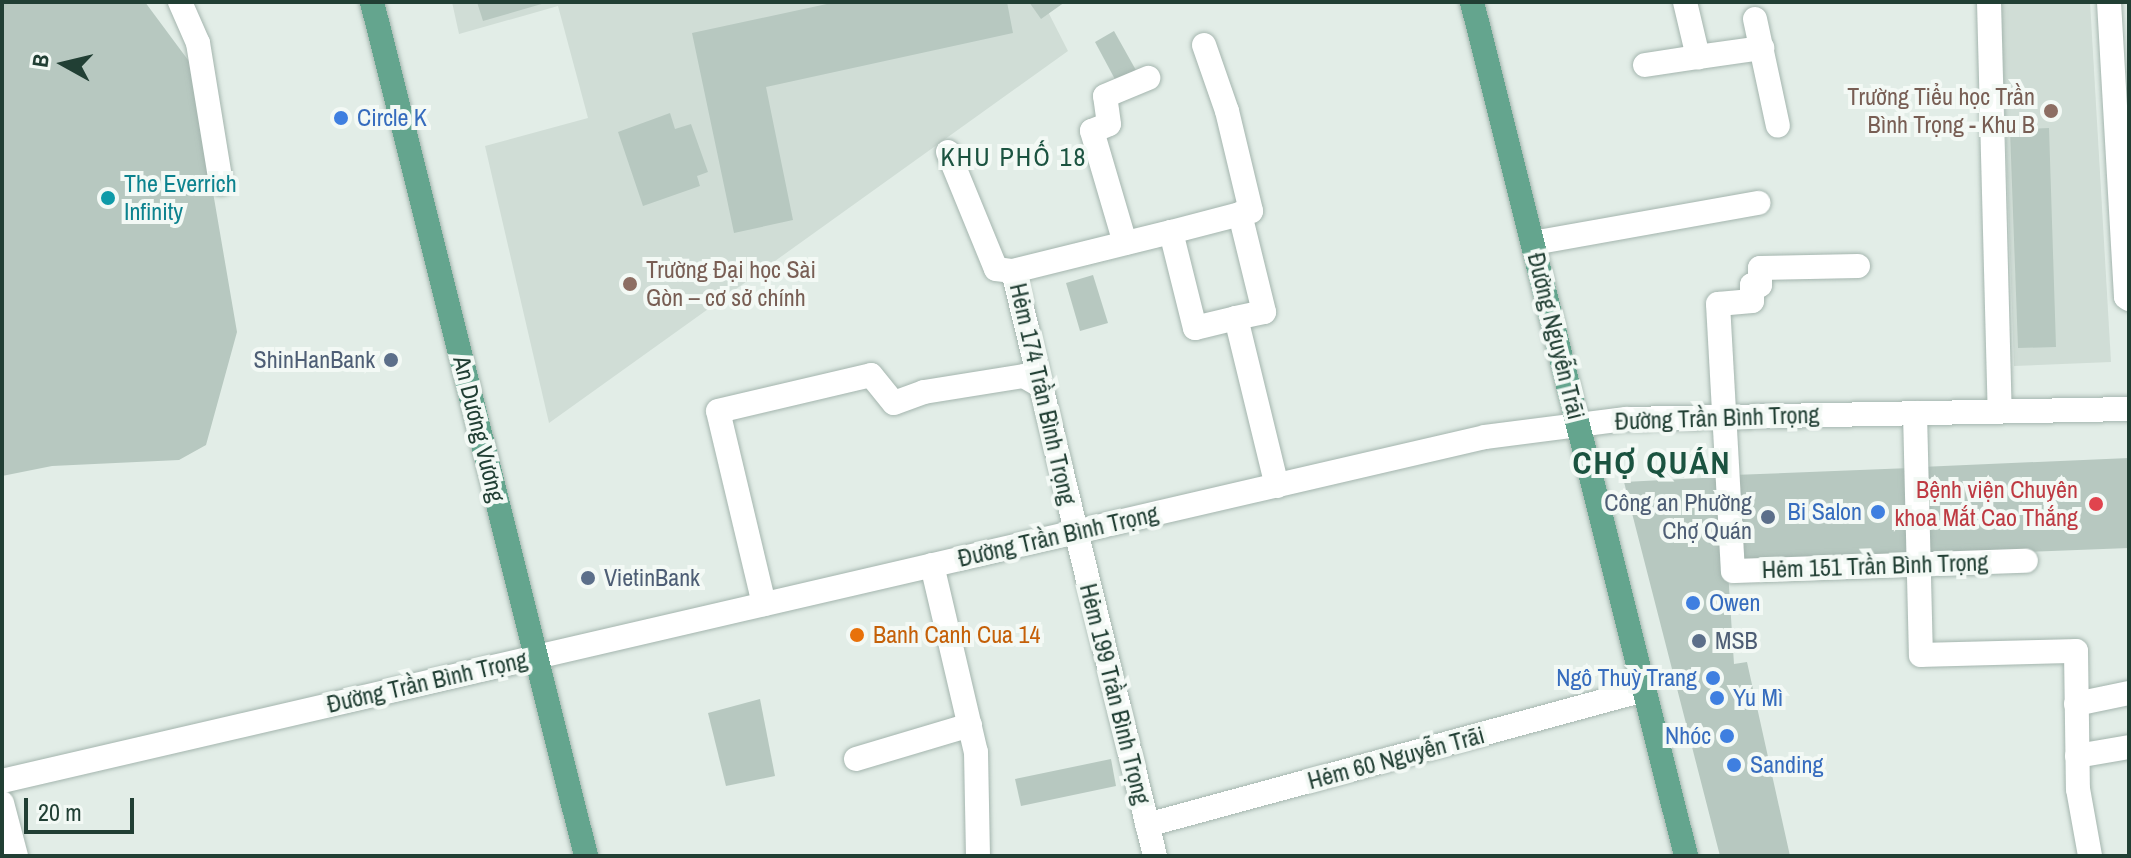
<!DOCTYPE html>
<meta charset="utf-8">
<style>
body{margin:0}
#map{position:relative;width:2131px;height:858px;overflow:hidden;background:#e2ede7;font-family:"Archivo Narrow",sans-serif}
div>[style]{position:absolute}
.built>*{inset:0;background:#d0ddd6}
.building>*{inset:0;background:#b7c8c0}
.roads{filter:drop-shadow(0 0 2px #a4b5ae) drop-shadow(0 0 2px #a4b5ae)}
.minor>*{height:24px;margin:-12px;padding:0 12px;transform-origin:12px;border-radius:12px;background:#fff}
.major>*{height:24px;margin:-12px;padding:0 12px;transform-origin:12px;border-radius:12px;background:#64a58e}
.dots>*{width:22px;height:22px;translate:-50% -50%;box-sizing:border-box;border:4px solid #f3f9f5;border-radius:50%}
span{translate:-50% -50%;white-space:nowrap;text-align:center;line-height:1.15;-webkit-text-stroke:8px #f3f9f5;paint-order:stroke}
.education-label{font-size:24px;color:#785e54}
.right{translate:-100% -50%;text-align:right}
.left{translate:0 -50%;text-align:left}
.shop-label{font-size:24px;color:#366cbe}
.culture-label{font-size:24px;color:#0d838f}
.street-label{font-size:24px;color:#213f34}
.service-label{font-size:24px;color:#4e5e75}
.health-label{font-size:24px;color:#be3a42}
.food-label{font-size:24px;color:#c56008}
.neighbourhood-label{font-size:26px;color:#1b5340;letter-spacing:2px}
.district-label{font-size:32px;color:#1b5340;font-weight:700;letter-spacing:2px}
.frame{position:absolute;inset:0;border:4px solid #213f34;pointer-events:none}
.north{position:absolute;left:24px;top:24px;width:80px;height:80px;-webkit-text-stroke:6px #f3f9f5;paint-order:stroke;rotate:278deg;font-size:22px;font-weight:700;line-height:32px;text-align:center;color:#213f34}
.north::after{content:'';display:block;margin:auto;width:28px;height:36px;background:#213f34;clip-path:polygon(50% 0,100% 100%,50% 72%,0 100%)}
.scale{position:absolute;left:24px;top:798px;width:110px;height:36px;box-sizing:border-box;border:4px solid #213f34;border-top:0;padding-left:10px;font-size:24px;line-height:28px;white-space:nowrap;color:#213f34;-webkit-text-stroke:6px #f3f9f5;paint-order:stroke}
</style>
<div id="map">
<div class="built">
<i style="clip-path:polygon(452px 2px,1043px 2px,1068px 51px,549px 423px,485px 146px,588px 118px,558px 6px,459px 34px)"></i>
<i style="clip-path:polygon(2001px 2px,2090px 2px,2111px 362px,2014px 366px)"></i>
</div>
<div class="building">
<i style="clip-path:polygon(2px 2px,145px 2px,191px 64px,237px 332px,206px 445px,179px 460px,52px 466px,2px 476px)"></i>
<i style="clip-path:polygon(477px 2px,545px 2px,545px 3px,483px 21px)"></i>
<i style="clip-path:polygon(836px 2px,1007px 2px,1013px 33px,766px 87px,793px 220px,734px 233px,692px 33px)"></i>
<i style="clip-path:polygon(1029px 2px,1065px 2px,1041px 19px)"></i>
<i style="clip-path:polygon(1114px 31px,1137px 72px,1117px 83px,1095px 42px)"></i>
<i style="clip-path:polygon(670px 113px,675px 129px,691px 124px,708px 172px,697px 176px,700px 186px,643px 206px,618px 132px)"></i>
<i style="clip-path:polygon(2049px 128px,2056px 347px,2018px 348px,2010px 130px)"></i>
<i style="clip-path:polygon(1093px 275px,1108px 323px,1080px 331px,1066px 283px)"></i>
<i style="clip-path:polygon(2129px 458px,2129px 548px,1925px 556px,1921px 467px)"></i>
<i style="clip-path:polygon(1910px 468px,1913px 553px,1737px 561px,1733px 475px)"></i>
<i style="clip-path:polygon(1722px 477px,1734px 664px,1747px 662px,1790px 856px,1720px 856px,1624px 482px)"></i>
<i style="clip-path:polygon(760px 699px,775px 776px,726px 786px,708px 713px)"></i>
<i style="clip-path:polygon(1111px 759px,1116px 786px,1021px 806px,1015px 779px)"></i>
</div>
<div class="roads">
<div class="minor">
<i style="left:180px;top:2px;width:45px;rotate:66.3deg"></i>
<i style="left:198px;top:43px;width:142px;rotate:80.7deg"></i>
<i style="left:1685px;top:2px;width:57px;rotate:76.7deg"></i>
<i style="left:1698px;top:57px;width:65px;rotate:-8deg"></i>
<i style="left:1989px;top:2px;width:409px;rotate:88.5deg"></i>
<i style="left:2109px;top:2px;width:295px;rotate:86.7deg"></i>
<i style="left:2126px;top:297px;width:4px;rotate:34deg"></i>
<i style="left:1755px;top:19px;width:109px;rotate:77.9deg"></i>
<i style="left:1204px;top:45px;width:70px;rotate:70.8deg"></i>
<i style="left:1227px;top:111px;width:103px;rotate:76.5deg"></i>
<i style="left:1251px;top:211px;width:11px;rotate:165deg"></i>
<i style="left:1240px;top:214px;width:101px;rotate:76.2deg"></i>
<i style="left:1264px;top:312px;width:29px;rotate:168deg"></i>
<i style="left:1236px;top:318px;width:173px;rotate:76.3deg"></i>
<i style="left:1645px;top:65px;width:54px;rotate:-8.6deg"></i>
<i style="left:948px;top:152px;width:126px;rotate:67.7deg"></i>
<i style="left:996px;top:269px;width:17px;rotate:7deg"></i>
<i style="left:1013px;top:271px;width:163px;rotate:-13.9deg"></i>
<i style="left:1171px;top:232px;width:99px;rotate:76deg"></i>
<i style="left:1195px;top:328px;width:42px;rotate:-13.7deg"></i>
<i style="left:1171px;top:232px;width:71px;rotate:-14.6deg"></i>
<i style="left:1125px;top:243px;width:117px;rotate:-106.4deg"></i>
<i style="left:1092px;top:131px;width:18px;rotate:-22deg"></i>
<i style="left:1109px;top:124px;width:28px;rotate:-98deg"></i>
<i style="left:1105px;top:96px;width:47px;rotate:-22.7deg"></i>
<i style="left:1533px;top:243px;width:229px;rotate:-10.1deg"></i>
<i style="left:1858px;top:266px;width:98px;rotate:178.8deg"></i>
<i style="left:1760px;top:268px;width:17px;rotate:90deg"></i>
<i style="left:1760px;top:285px;width:8px;rotate:180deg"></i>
<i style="left:1752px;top:285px;width:16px;rotate:90deg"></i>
<i style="left:1752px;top:301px;width:34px;rotate:175deg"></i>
<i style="left:1718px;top:304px;width:267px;rotate:86.8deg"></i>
<i style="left:1733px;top:571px;width:293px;rotate:-2deg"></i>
<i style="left:1013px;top:271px;width:602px;rotate:76.36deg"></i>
<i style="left:1915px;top:413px;width:242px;rotate:88.6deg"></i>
<i style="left:1921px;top:655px;width:155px;rotate:-1.5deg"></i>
<i style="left:2076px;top:651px;width:138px;rotate:89.2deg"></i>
<i style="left:2078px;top:789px;width:68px;rotate:79.8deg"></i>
<i style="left:932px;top:565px;width:192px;rotate:76.8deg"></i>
<i style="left:976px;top:752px;width:104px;rotate:88.9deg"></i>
<i style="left:764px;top:604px;width:198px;rotate:-103.4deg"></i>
<i style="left:718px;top:411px;width:157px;rotate:-13.2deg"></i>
<i style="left:871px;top:375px;width:36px;rotate:51deg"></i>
<i style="left:894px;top:403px;width:32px;rotate:-20deg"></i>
<i style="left:924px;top:392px;width:101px;rotate:-9.1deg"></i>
<i style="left:1024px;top:376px;width:20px;rotate:30deg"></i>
<i style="left:2076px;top:704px;width:54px;rotate:-11.7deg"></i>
<i style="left:2077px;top:756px;width:53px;rotate:-9.8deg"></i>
<i style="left:856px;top:759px;width:119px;rotate:-16.6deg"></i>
<i style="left:2px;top:781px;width:1522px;rotate:-13.06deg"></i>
<i style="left:1485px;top:437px;width:142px;rotate:-7.3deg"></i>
<i style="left:1626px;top:419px;width:503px;rotate:-1.14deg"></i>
<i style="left:2px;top:803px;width:55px;rotate:75.2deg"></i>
<i style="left:1147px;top:825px;width:515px;rotate:-15.2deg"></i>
</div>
<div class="major">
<i style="left:372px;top:2px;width:880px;rotate:75.93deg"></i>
<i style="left:1472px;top:2px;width:880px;rotate:75.93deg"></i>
</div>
</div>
<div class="dots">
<i style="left:2051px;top:111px;background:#8d6e63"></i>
<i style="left:341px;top:118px;background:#3f7fe0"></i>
<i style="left:108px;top:198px;background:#0f9aa8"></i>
<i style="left:630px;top:284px;background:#8d6e63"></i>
<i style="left:391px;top:360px;background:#5c6f8a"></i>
<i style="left:2096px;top:504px;background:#e0444e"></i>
<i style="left:1878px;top:512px;background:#3f7fe0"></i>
<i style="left:1768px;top:517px;background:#5c6f8a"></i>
<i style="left:588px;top:578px;background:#5c6f8a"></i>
<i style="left:1693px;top:603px;background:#3f7fe0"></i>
<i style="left:857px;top:635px;background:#e8710a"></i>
<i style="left:1699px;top:641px;background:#5c6f8a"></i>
<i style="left:1713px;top:678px;background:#3f7fe0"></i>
<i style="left:1717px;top:698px;background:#3f7fe0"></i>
<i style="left:1727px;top:736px;background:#3f7fe0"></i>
<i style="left:1734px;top:765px;background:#3f7fe0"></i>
</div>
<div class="education-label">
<span class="right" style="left:2035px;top:111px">Trường Tiểu học Trần<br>Bình Trọng - Khu B</span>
<span class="left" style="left:646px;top:284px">Trường Đại học Sài<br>Gòn – cơ sở chính</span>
</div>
<div class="shop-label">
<span class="left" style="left:357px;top:118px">Circle K</span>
<span class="right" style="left:1862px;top:512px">Bi Salon</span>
<span class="left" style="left:1709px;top:603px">Owen</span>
<span class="right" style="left:1697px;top:678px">Ngô Thuỳ Trang</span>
<span class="left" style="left:1733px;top:698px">Yu Mì</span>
<span class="right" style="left:1711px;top:736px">Nhóc</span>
<span class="left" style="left:1750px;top:765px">Sanding</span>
</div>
<div class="culture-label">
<span class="left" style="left:124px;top:198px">The Everrich<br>Infinity</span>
</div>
<div class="street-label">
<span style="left:1556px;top:336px;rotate:76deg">Đường Nguyễn Trãi</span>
<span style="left:1043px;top:394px;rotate:77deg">Hẻm 174 Trần Bình Trọng</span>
<span style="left:1717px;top:418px;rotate:-2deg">Đường Trần Bình Trọng</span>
<span style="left:479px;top:429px;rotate:76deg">An Dương Vương</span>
<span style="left:1058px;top:536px;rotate:-13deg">Đường Trần Bình Trọng</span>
<span style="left:1875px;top:566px;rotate:-2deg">Hẻm 151 Trần Bình Trọng</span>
<span style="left:427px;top:682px;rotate:-13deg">Đường Trần Bình Trọng</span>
<span style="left:1115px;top:694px;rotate:76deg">Hẻm 199 Trần Bình Trọng</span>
<span style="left:1396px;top:758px;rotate:-15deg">Hẻm 60 Nguyễn Trãi</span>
</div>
<div class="service-label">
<span class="right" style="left:375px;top:360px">ShinHanBank</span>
<span class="right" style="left:1752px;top:517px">Công an Phường<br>Chợ Quán</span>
<span class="left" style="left:604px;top:578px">VietinBank</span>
<span class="left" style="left:1715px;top:641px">MSB</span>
</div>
<div class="health-label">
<span class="right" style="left:2078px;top:504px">Bệnh viện Chuyên<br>khoa Mắt Cao Thắng</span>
</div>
<div class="food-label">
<span class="left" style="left:873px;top:635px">Banh Canh Cua 14</span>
</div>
<div class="neighbourhood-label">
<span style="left:1014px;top:157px">KHU PHỐ 18</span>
</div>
<div class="district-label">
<span style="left:1652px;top:463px">CHỢ QUÁN</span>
</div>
<div class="frame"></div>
<div class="north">B</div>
<div class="scale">20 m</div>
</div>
